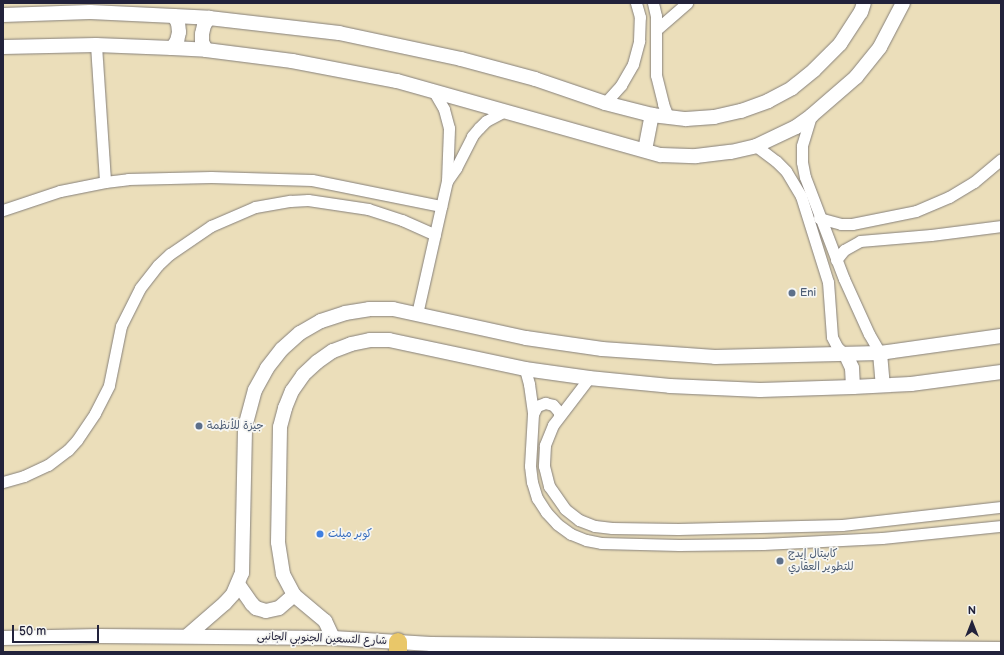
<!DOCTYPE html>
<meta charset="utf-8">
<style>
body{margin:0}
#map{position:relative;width:1004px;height:655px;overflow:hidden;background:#ebdeba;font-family:"Balsamiq Sans","Playpen Sans Arabic",sans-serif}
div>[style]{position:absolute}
.roads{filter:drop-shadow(0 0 1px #86807a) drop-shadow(0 0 1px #86807a)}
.minor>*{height:11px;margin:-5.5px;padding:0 5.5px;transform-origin:5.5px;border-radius:5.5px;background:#fff}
.tertiary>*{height:14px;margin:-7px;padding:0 7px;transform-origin:7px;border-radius:7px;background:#fff}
.primary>*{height:18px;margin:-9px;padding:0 9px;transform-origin:9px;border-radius:9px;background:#e9c769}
.dots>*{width:11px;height:11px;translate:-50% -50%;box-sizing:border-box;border:2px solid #f6f6f2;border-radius:50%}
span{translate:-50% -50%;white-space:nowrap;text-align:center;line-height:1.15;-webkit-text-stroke:3.5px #f6f6f2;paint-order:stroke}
.service-label{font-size:11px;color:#4e5e75}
.left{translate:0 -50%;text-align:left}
.shop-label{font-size:11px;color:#366cbe}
.street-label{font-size:11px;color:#22223b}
.frame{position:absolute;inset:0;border:4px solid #22223b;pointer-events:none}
.north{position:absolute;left:952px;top:603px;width:40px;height:40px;-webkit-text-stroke:3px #f6f6f2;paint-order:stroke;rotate:0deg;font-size:11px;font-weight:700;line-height:16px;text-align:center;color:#22223b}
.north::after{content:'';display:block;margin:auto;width:14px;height:18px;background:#22223b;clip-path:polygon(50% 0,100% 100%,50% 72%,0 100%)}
.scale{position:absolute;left:12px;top:625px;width:87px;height:18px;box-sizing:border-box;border:2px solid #22223b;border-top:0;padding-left:5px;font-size:12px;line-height:14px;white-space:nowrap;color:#22223b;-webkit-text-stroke:3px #f6f6f2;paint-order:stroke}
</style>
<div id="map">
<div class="roads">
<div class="minor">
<i style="left:653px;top:3px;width:13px;rotate:77deg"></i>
<i style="left:656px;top:16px;width:59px;rotate:90deg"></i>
<i style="left:656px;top:75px;width:30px;rotate:76deg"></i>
<i style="left:663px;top:104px;width:14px;rotate:69deg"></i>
<i style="left:657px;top:29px;width:40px;rotate:-41deg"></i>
<i style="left:96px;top:45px;width:137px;rotate:86.2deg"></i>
<i style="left:605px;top:103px;width:24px;rotate:-48deg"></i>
<i style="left:621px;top:85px;width:24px;rotate:-60deg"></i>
<i style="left:633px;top:64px;width:24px;rotate:-75deg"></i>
<i style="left:639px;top:41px;width:24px;rotate:-88deg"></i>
<i style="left:640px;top:17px;width:15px;rotate:-106deg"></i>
<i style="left:811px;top:116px;width:31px;rotate:107deg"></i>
<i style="left:802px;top:146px;width:16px;rotate:90deg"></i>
<i style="left:802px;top:162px;width:15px;rotate:79deg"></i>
<i style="left:805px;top:177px;width:109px;rotate:69.1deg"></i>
<i style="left:844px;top:279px;width:60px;rotate:65.6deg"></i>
<i style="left:869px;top:334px;width:22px;rotate:60deg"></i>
<i style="left:756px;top:146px;width:25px;rotate:37deg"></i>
<i style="left:776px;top:161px;width:14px;rotate:45deg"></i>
<i style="left:786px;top:171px;width:29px;rotate:59deg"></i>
<i style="left:801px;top:196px;width:90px;rotate:72.6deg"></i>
<i style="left:828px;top:282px;width:55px;rotate:85.8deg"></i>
<i style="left:832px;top:337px;width:11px;rotate:63deg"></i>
<i style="left:837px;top:347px;width:12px;rotate:42deg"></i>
<i style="left:447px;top:181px;width:16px;rotate:-55deg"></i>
<i style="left:456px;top:168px;width:36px;rotate:-63deg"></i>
<i style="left:472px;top:136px;width:11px;rotate:-49deg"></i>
<i style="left:479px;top:128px;width:10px;rotate:-45deg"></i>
<i style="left:486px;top:121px;width:21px;rotate:-28deg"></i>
<i style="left:3px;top:210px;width:60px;rotate:-18.4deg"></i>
<i style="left:60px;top:191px;width:46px;rotate:-11.3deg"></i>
<i style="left:105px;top:182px;width:23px;rotate:-7deg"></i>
<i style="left:128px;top:179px;width:83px;rotate:-1.4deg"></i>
<i style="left:211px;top:177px;width:101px;rotate:1.7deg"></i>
<i style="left:312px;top:180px;width:132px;rotate:11.4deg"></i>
<i style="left:819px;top:218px;width:23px;rotate:15deg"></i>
<i style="left:841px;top:224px;width:11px"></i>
<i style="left:852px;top:224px;width:65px;rotate:-11.5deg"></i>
<i style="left:916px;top:211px;width:36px;rotate:-23deg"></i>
<i style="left:949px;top:197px;width:29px;rotate:-31deg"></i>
<i style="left:974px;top:182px;width:35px;rotate:-40deg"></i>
<i style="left:836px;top:260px;width:13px;rotate:-51deg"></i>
<i style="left:844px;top:250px;width:18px;rotate:-29deg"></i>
<i style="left:860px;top:241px;width:71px;rotate:-4.8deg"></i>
<i style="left:931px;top:235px;width:71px;rotate:-7.3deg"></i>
<i style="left:417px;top:314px;width:136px;rotate:-77.3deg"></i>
<i style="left:447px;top:181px;width:53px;rotate:-87.8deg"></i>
<i style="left:449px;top:128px;width:20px;rotate:-105deg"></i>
<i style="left:444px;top:109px;width:20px;rotate:-120deg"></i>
<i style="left:525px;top:369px;width:16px;rotate:75deg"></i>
<i style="left:529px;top:384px;width:30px;rotate:82deg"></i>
<i style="left:533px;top:414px;width:52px;rotate:93.3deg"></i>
<i style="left:530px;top:466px;width:16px;rotate:83deg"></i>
<i style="left:532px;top:482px;width:17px;rotate:73deg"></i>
<i style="left:537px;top:498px;width:17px;rotate:57deg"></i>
<i style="left:546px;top:512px;width:16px;rotate:47deg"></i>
<i style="left:557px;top:524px;width:17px;rotate:36deg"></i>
<i style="left:571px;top:534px;width:16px;rotate:22deg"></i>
<i style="left:586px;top:540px;width:15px;rotate:11deg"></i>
<i style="left:601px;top:543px;width:78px;rotate:1.5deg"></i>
<i style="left:679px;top:545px;width:84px;rotate:-0.7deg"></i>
<i style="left:763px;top:544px;width:119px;rotate:-2.9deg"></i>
<i style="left:882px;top:538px;width:120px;rotate:-5.8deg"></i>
<i style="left:589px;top:378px;width:59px;rotate:127.5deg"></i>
<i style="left:553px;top:425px;width:22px;rotate:112deg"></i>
<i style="left:545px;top:445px;width:21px;rotate:93deg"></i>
<i style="left:544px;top:466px;width:21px;rotate:76deg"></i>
<i style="left:549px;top:486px;width:28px;rotate:55deg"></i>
<i style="left:565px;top:509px;width:18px;rotate:38deg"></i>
<i style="left:579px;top:520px;width:17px;rotate:21deg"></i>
<i style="left:595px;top:526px;width:17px;rotate:7deg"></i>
<i style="left:612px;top:528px;width:66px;rotate:0.9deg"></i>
<i style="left:678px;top:529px;width:164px;rotate:-1.4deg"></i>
<i style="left:842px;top:525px;width:160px;rotate:-6.5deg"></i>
<i style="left:533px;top:414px;width:9px;rotate:-63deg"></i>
<i style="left:537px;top:406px;width:9px;rotate:-21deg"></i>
<i style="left:545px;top:403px;width:8px;rotate:14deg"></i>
<i style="left:553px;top:405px;width:9px;rotate:49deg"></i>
<i style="left:559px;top:412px;width:4px;rotate:90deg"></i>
<i style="left:3px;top:482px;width:22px;rotate:-16deg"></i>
<i style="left:24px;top:476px;width:26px;rotate:-25deg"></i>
<i style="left:48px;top:465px;width:25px;rotate:-37deg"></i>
<i style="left:68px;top:450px;width:13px;rotate:-48deg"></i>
<i style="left:77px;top:440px;width:32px;rotate:-56deg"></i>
<i style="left:95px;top:413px;width:31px;rotate:-63deg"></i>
<i style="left:109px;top:385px;width:60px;rotate:-78.5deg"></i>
<i style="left:121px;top:326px;width:42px;rotate:-63.4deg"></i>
<i style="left:140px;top:288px;width:29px;rotate:-52deg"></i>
<i style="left:158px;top:265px;width:16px;rotate:-43deg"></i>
<i style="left:170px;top:254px;width:50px;rotate:-34.3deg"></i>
<i style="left:211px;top:226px;width:48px;rotate:-23.4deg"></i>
<i style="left:255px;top:207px;width:36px;rotate:-10deg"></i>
<i style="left:290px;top:201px;width:18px;rotate:-3deg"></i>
<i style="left:308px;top:200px;width:61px;rotate:8.5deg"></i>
<i style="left:368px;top:209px;width:36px;rotate:18deg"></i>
<i style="left:402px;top:220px;width:36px;rotate:24deg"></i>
</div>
<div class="tertiary">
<i style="left:3px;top:15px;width:87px;rotate:-2deg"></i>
<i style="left:90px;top:12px;width:84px;rotate:2.7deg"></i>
<i style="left:174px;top:16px;width:35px;rotate:3deg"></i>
<i style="left:209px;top:18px;width:131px;rotate:6.6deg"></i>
<i style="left:339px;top:33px;width:125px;rotate:12deg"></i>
<i style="left:461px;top:59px;width:77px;rotate:15.1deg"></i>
<i style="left:535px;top:79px;width:74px;rotate:18.9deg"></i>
<i style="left:605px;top:103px;width:49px;rotate:14.3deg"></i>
<i style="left:652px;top:115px;width:34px;rotate:7deg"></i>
<i style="left:686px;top:119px;width:28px;rotate:-4deg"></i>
<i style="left:714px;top:117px;width:28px;rotate:-13deg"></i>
<i style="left:741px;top:111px;width:29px;rotate:-20deg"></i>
<i style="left:768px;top:101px;width:27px;rotate:-28deg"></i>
<i style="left:792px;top:88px;width:28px;rotate:-39deg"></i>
<i style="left:814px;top:70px;width:37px;rotate:-45deg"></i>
<i style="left:840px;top:44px;width:38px;rotate:-57deg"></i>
<i style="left:861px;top:12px;width:9px;rotate:-72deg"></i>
<i style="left:3px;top:47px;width:93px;rotate:-1.2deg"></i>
<i style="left:96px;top:45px;width:76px;rotate:2.3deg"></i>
<i style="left:172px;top:48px;width:34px;rotate:3deg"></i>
<i style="left:206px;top:50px;width:87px;rotate:7.3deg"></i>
<i style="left:292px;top:61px;width:107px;rotate:10.8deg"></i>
<i style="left:397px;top:81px;width:274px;rotate:15.7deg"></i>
<i style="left:661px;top:155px;width:35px;rotate:2deg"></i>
<i style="left:696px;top:156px;width:35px;rotate:-7deg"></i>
<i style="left:731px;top:152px;width:26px;rotate:-13deg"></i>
<i style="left:756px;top:146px;width:44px;rotate:-25.4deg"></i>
<i style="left:796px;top:127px;width:19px;rotate:-36deg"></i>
<i style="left:811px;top:116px;width:60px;rotate:-40.9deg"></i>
<i style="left:856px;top:77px;width:38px;rotate:-51deg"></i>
<i style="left:880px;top:47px;width:50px;rotate:-62.4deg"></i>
<i style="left:172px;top:48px;width:9px;rotate:-54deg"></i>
<i style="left:177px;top:41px;width:9px;rotate:-77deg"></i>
<i style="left:179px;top:32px;width:9px;rotate:-96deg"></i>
<i style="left:178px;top:23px;width:8px;rotate:-120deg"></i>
<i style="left:206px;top:50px;width:9px;rotate:-117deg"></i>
<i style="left:202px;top:42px;width:8px;rotate:-90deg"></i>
<i style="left:202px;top:34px;width:9px;rotate:-77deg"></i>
<i style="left:204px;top:25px;width:9px;rotate:-54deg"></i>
<i style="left:645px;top:150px;width:36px;rotate:-79deg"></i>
<i style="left:880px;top:353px;width:32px;rotate:85deg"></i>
<i style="left:846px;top:355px;width:14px;rotate:65deg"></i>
<i style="left:852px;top:368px;width:19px;rotate:87deg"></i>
<i style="left:238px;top:584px;width:24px;rotate:55deg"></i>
<i style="left:252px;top:604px;width:6px;rotate:45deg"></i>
<i style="left:256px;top:608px;width:10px;rotate:17deg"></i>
<i style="left:266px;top:611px;width:13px;rotate:-13deg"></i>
<i style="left:279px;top:608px;width:20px;rotate:-41deg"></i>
<i style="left:187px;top:636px;width:50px;rotate:-41deg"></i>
<i style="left:225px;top:603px;width:12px;rotate:-48deg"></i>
<i style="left:233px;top:594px;width:23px;rotate:-67deg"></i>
<i style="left:242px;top:573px;width:146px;rotate:-88.8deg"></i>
<i style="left:245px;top:427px;width:38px;rotate:-75deg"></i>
<i style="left:255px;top:390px;width:25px;rotate:-61deg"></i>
<i style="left:267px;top:368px;width:24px;rotate:-52deg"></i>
<i style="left:282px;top:349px;width:24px;rotate:-42deg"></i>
<i style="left:300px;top:333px;width:24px;rotate:-30deg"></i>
<i style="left:321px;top:321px;width:25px;rotate:-18deg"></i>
<i style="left:345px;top:313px;width:24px;rotate:-9deg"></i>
<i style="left:369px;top:309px;width:24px"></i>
<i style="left:393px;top:309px;width:136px;rotate:12.3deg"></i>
<i style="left:526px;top:338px;width:77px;rotate:8.2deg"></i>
<i style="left:602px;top:349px;width:113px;rotate:4deg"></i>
<i style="left:715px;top:357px;width:165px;rotate:-1.4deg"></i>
<i style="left:880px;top:353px;width:122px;rotate:-8deg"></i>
<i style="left:3px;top:638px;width:96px;rotate:-1.2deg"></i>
<i style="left:99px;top:636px;width:234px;rotate:0.5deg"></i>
<i style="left:333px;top:638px;width:98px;rotate:3.5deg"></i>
<i style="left:431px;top:644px;width:570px;rotate:0.5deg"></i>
<i style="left:333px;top:638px;width:19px;rotate:-115deg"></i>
<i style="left:325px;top:621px;width:40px;rotate:-140deg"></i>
<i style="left:294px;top:595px;width:24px;rotate:-118deg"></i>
<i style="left:283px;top:574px;width:32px;rotate:-99deg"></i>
<i style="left:278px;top:542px;width:115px;rotate:-89deg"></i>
<i style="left:280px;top:427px;width:20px;rotate:-75deg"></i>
<i style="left:285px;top:408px;width:18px;rotate:-68deg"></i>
<i style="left:292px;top:391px;width:19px;rotate:-55deg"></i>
<i style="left:303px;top:375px;width:19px;rotate:-43deg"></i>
<i style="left:317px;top:362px;width:19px;rotate:-35deg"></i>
<i style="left:333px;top:351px;width:19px;rotate:-21deg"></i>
<i style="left:351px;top:344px;width:19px;rotate:-12deg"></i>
<i style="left:370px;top:340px;width:19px"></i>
<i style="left:389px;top:340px;width:139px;rotate:12deg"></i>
<i style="left:525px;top:369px;width:65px;rotate:8deg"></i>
<i style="left:589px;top:378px;width:81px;rotate:5.6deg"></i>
<i style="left:670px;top:386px;width:90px;rotate:2.5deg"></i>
<i style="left:760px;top:390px;width:93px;rotate:-1.8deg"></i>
<i style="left:853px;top:387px;width:58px;rotate:-3deg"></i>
<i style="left:911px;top:384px;width:91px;rotate:-7.6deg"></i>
</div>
<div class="primary">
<i style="left:398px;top:642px;width:10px;rotate:90deg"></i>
</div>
</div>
<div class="dots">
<i style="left:792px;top:293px;background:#5c6f8a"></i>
<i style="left:199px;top:426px;background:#5c6f8a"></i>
<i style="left:320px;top:534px;background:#3f7fe0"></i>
<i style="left:780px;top:561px;background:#5c6f8a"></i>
</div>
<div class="service-label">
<span class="left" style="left:800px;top:293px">Eni</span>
<span class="left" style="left:207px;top:426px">جيزة للأنظمة</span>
<span class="left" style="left:788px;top:561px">كابيتال إيدج<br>للتطوير العقاري</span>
</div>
<div class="shop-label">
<span class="left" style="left:328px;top:534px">كوبر ميلت</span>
</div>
<div class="street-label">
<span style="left:322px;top:639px;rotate:2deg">شارع التسعين الجنوبي الجانبى</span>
</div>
<div class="frame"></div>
<div class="north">N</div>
<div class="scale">50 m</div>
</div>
